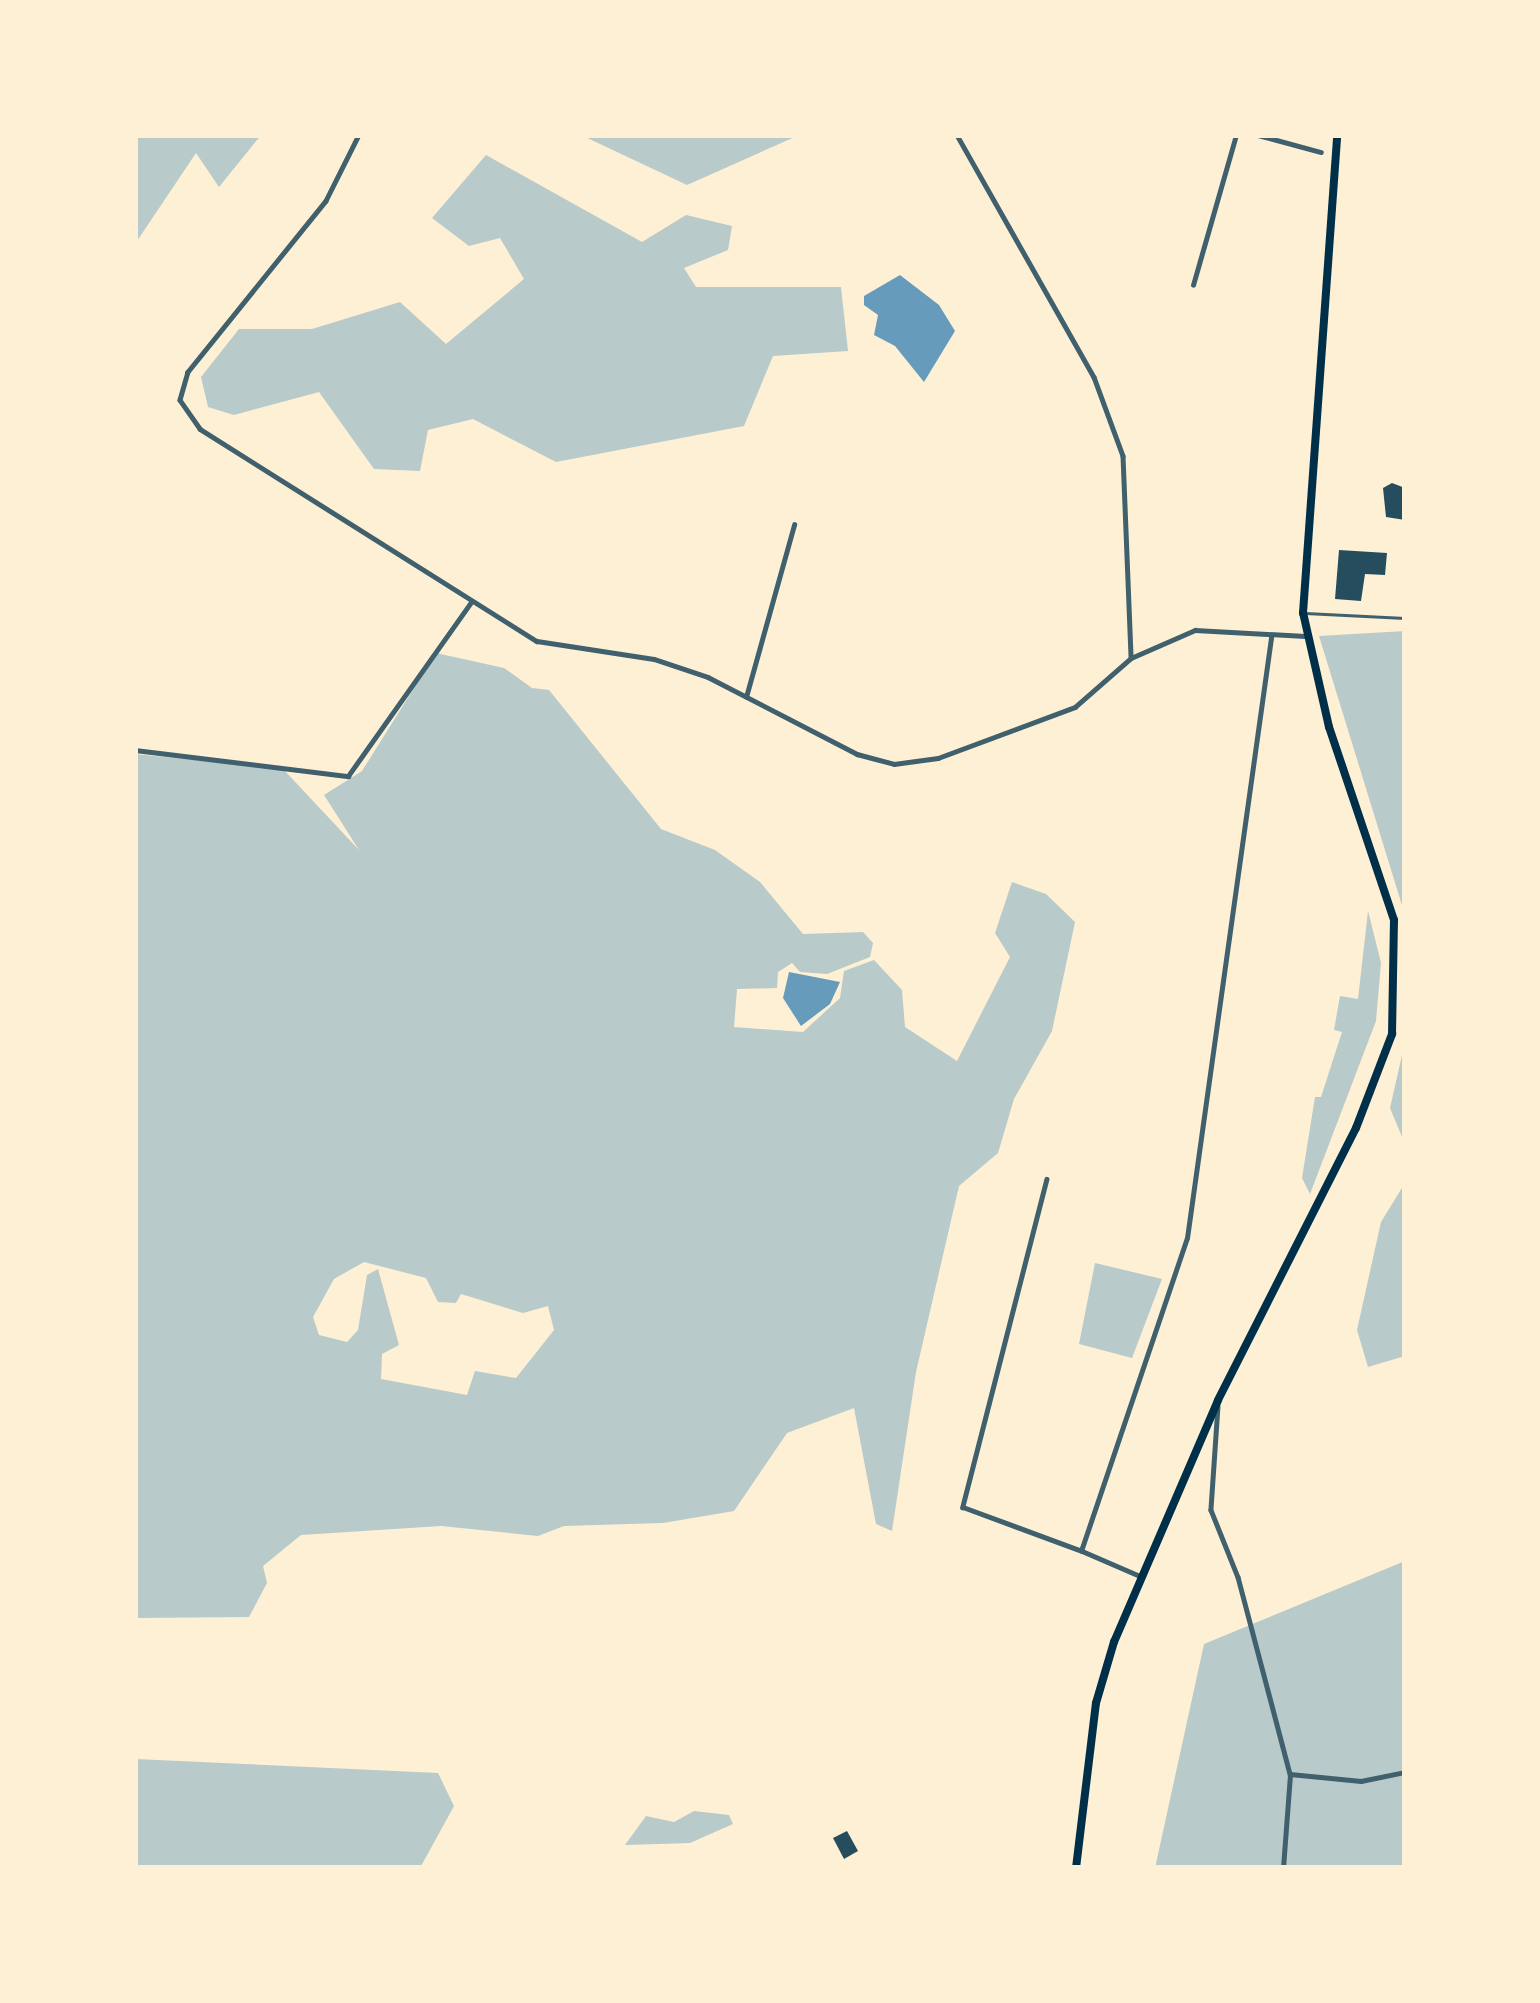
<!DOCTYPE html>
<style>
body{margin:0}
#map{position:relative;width:1540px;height:2003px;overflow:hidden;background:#fdf0d5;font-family:Helvetica,sans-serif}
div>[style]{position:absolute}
.green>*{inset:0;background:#b9caca}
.water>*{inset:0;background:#669bbc}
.building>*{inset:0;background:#264d5e}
.service>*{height:3px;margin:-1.5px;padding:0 1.5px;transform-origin:1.5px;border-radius:1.5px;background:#3f606c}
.minor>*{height:4.5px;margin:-2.25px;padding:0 2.25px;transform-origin:2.25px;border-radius:2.25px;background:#3f606c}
.secondary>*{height:8px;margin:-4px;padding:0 4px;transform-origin:4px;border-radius:4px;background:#003049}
span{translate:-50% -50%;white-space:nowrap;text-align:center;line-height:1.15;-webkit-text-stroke:12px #fdf0d5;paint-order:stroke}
.frame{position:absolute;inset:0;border:138px solid #fdf0d5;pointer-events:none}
</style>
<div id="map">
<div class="green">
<i style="clip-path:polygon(135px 135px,261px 135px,219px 187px,196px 153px,135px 244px)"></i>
<i style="clip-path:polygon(581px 135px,796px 135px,797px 136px,687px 185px)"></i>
<i style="clip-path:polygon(486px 155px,642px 242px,686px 215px,732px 226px,728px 250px,684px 268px,696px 287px,841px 287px,848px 351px,773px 356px,744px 426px,556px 462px,473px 419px,428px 430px,420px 471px,374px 469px,319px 392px,234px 415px,208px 407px,201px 377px,239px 329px,312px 329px,400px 302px,446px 344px,524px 279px,500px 238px,469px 246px,432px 218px)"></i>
<i style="clip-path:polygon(1405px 631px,1405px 915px,1319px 636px)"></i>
<i style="clip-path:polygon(evenodd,436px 653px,504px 668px,532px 688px,549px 690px,661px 829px,715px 850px,760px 882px,803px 934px,863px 932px,873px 943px,870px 957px,827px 974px,800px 972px,792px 963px,778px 972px,777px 988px,737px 989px,734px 1027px,803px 1032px,840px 998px,844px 971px,874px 960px,902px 990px,905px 1027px,957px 1061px,1010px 957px,995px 933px,1012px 882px,1046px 894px,1075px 922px,1052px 1031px,1014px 1099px,998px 1153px,959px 1186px,916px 1372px,892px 1531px,876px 1524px,854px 1408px,787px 1433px,734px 1511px,663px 1523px,564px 1526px,538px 1536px,441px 1526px,301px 1535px,263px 1566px,267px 1583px,249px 1617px,135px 1618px,135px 754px,283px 769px,359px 850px,324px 795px,362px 771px,436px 653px,364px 1262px,426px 1278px,438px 1302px,456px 1303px,461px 1294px,523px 1313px,548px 1306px,554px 1330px,516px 1378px,475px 1371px,467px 1395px,381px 1379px,382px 1354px,399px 1345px,378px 1269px,367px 1275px,358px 1330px,347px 1342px,319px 1335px,313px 1317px,334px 1279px,364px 1262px)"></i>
<i style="clip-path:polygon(1368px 911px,1381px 963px,1376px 1021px,1310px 1194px,1302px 1178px,1315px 1097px,1321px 1097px,1342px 1032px,1334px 1030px,1340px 996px,1358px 999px)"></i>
<i style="clip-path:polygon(1405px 1042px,1405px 1144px,1390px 1108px)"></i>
<i style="clip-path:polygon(1405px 1183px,1405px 1356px,1368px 1367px,1357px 1330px,1381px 1222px)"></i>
<i style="clip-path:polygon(1095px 1263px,1162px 1279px,1132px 1358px,1079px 1344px)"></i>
<i style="clip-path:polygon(1405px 1561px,1405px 1868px,1155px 1868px,1204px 1644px)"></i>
<i style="clip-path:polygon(135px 1759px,438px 1773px,454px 1806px,420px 1868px,135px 1868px)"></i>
<i style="clip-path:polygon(694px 1811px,729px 1815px,733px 1824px,690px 1843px,625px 1845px,646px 1816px,674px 1822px)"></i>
</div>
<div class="water">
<i style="clip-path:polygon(900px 275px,939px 305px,955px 331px,924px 382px,895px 346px,874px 335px,878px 315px,864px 305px,864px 296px)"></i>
<i style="clip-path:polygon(789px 972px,840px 982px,830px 1004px,801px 1026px,783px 998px)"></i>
</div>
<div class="building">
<i style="clip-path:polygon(1392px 483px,1405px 488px,1405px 520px,1386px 517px,1383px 488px)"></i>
<i style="clip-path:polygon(1339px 550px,1387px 553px,1385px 575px,1365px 574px,1361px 601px,1335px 599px)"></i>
<i style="clip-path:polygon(847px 1831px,858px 1851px,844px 1859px,833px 1838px)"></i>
</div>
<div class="service">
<i style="left:1305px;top:613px;width:100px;rotate:2.9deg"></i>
</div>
<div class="minor">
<i style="left:359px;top:135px;width:74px;rotate:116.6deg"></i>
<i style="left:326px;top:201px;width:220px;rotate:128.9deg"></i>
<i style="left:188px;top:372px;width:29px;rotate:106deg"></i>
<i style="left:180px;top:400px;width:35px;rotate:55deg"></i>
<i style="left:200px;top:429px;width:398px;rotate:32.2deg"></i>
<i style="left:537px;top:641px;width:118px;rotate:8.7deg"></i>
<i style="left:654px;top:659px;width:57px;rotate:18.4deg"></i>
<i style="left:708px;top:677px;width:168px;rotate:27.3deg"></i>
<i style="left:857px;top:754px;width:38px;rotate:15deg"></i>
<i style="left:894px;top:764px;width:44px;rotate:-7.8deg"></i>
<i style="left:938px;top:758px;width:146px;rotate:-20.4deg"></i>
<i style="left:1075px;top:707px;width:74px;rotate:-41.2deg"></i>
<i style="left:1131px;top:658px;width:70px;rotate:-23.6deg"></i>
<i style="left:1195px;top:630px;width:110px;rotate:3.1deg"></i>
<i style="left:957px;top:135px;width:278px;rotate:60.5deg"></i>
<i style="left:1094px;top:377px;width:84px;rotate:69.8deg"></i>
<i style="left:1123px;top:456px;width:202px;rotate:87.7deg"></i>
<i style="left:1258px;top:135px;width:65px;rotate:15.1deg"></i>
<i style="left:1193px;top:285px;width:156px;rotate:-74deg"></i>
<i style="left:746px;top:697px;width:179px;rotate:-74.4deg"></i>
<i style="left:135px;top:750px;width:215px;rotate:7deg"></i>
<i style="left:348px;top:776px;width:213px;rotate:-54.7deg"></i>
<i style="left:1047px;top:1179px;width:339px;rotate:104.4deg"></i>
<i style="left:963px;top:1507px;width:124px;rotate:20.3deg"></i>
<i style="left:1218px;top:1406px;width:104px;rotate:93.9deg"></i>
<i style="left:1211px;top:1510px;width:72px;rotate:68.1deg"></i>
<i style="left:1238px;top:1577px;width:204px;rotate:75.2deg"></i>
<i style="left:1290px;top:1774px;width:71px;rotate:5.6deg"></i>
<i style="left:1361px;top:1781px;width:45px;rotate:-11.6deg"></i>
<i style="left:1141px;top:1577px;width:65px;rotate:-156.6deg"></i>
<i style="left:1081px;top:1551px;width:330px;rotate:-71.3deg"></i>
<i style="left:1187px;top:1238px;width:606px;rotate:-82.03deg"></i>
<i style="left:1283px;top:1868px;width:94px;rotate:-85.7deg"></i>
</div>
<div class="secondary">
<i style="left:1076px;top:1868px;width:166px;rotate:-83.1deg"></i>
<i style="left:1096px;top:1703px;width:64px;rotate:-73.6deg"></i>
<i style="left:1114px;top:1642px;width:263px;rotate:-66.7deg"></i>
<i style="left:1218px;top:1400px;width:305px;rotate:-63.1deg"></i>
<i style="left:1356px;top:1128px;width:101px;rotate:-69deg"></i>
<i style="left:1392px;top:1034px;width:114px;rotate:-89deg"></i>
<i style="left:1394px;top:920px;width:204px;rotate:-108.6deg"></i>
<i style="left:1329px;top:727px;width:117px;rotate:-102.8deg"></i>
<i style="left:1303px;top:613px;width:479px;rotate:-85.9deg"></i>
</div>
<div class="frame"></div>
</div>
